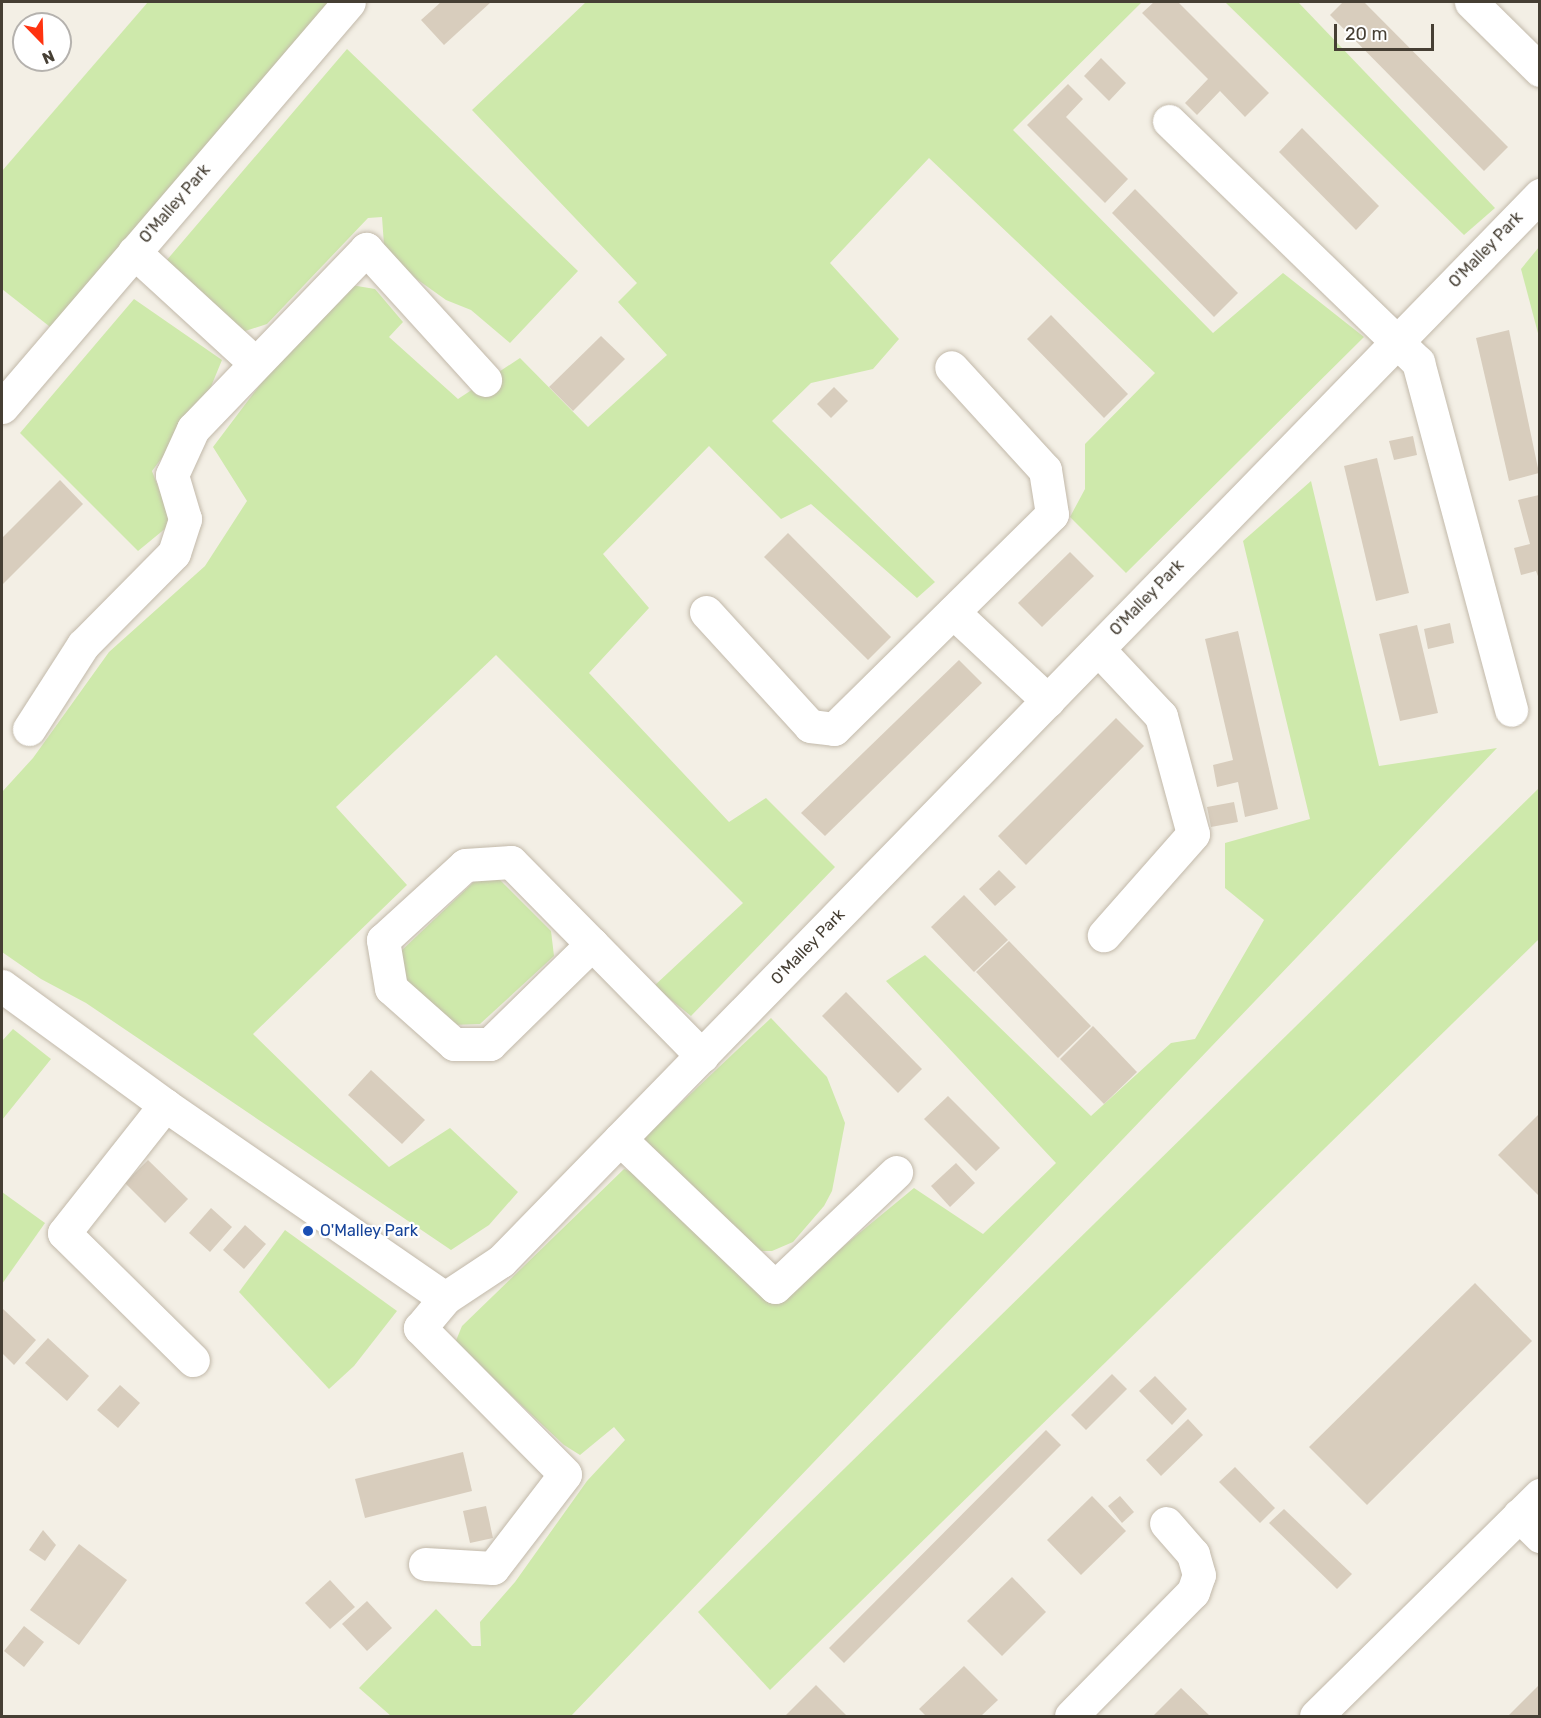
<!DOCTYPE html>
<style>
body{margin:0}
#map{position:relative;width:1541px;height:1718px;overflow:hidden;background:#f3efe5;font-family:Rubik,sans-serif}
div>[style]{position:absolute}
.green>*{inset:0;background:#cee9ab}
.building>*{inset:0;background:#d8cdbd}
.roads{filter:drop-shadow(0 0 2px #c2b9aa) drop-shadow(0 0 2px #c2b9aa)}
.minor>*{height:33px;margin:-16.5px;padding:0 16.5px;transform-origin:16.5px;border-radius:16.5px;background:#fff}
.dots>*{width:16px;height:16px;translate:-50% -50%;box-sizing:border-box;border:3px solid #fff;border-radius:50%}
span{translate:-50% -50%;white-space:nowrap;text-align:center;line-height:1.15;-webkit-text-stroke:4.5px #fff;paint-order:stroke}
.street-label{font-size:16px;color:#463f34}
.transit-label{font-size:16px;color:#164399}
.left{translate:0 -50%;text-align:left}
.frame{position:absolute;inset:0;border:3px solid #463f34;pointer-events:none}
.north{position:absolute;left:12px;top:12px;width:60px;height:60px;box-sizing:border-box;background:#fff;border:2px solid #b5b2ae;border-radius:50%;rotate:157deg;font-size:16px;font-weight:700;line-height:24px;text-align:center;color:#463f34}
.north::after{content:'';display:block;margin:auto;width:21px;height:27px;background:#ff3310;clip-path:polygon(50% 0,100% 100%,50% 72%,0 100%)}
.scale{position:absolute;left:1334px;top:24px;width:100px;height:27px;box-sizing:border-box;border:3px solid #463f34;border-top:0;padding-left:8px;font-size:18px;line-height:21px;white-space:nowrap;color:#463f34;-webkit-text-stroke:4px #fff;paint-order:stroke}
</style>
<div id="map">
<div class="green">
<i style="clip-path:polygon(148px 2px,331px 2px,54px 330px,2px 289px,2px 171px)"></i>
<i style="clip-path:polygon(586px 2px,1142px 2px,1013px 130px,1213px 333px,1283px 273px,1364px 337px,1126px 573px,1070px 517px,1085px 489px,1085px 444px,1155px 373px,929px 158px,830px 263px,899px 339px,873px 369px,811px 383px,772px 421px,935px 582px,917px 598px,811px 504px,781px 519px,709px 446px,603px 554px,649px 608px,589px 673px,729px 822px,766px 798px,835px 867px,691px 1016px,654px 986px,743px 903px,496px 655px,336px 807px,407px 885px,253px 1034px,389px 1167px,450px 1128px,518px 1192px,489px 1225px,451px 1250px,86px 1003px,41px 979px,2px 952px,2px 792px,33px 758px,109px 652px,205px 566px,247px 501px,213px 447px,309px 320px,351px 285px,375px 289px,403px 322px,389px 337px,458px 399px,520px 358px,588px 427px,667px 355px,618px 302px,637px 283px,472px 110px)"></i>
<i style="clip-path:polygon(1225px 2px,1298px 2px,1495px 208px,1464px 235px)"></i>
<i style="clip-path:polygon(347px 49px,578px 271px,510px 343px,471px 310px,446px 300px,411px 275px,384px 245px,382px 217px,368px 218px,267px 324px,239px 333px,166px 261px)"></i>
<i style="clip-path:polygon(1539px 247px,1539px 337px,1521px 269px)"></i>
<i style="clip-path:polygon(134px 299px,222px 360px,205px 401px,152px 471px,172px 523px,138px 551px,20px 433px)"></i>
<i style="clip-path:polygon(1311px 481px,1379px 766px,1497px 748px,571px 1716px,391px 1716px,359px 1688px,436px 1609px,472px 1646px,481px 1646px,480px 1622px,515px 1582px,587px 1481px,625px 1440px,614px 1427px,580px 1455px,564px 1445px,455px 1343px,462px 1326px,624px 1169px,649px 1178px,777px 1301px,914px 1188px,983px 1234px,1056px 1163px,886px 981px,925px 955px,1091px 1116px,1171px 1043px,1195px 1039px,1264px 920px,1225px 888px,1225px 843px,1310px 819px,1243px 541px)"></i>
<i style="clip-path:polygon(1539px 788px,1539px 939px,770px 1690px,698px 1612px)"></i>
<i style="clip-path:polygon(479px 877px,499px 879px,551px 931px,554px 956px,480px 1024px,452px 1025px,399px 979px,400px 952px)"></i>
<i style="clip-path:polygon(771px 1018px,827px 1077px,845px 1123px,832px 1191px,824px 1206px,793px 1242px,772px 1251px,758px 1251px,643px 1139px)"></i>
<i style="clip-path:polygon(13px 1029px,51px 1059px,2px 1120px,2px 1041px)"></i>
<i style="clip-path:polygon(2px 1192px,45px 1223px,2px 1284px)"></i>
<i style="clip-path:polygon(285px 1230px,397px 1311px,354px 1366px,329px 1389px,239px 1292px)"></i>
</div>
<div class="building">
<i style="clip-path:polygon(441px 2px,491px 2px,444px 45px,421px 20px)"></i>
<i style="clip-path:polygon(1154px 2px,1178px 2px,1269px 93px,1245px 117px,1220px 91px,1197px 115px,1185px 103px,1208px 79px,1142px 13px)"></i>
<i style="clip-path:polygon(1343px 2px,1364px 2px,1508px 147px,1484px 171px,1330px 15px)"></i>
<i style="clip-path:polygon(1101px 58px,1126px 83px,1109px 101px,1084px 76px)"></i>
<i style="clip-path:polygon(1068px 84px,1083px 99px,1066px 117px,1128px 179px,1105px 203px,1027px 125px)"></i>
<i style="clip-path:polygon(1302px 128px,1379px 206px,1356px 230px,1279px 152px)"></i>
<i style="clip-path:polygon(1135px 189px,1238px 293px,1214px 317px,1112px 213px)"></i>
<i style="clip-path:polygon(1051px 315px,1128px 394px,1104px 418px,1027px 339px)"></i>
<i style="clip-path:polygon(1509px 330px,1539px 473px,1509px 481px,1476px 338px)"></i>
<i style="clip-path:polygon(601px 336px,625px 359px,573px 411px,549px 387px)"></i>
<i style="clip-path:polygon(834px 387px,848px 401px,831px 418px,817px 404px)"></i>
<i style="clip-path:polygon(1413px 436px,1417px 455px,1394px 460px,1389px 441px)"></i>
<i style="clip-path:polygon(1377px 458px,1409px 593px,1376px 601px,1344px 466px)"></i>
<i style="clip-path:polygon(60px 480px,83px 504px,2px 585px,2px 538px)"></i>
<i style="clip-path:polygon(1539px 495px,1539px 579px,1536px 571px,1521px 575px,1514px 548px,1530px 544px,1518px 500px)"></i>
<i style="clip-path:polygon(788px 533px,891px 637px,868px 660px,764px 557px)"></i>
<i style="clip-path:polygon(1070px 552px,1094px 576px,1042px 627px,1018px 603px)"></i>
<i style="clip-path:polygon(1450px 623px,1454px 643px,1428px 649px,1424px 629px)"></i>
<i style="clip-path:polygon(1417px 625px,1438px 713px,1400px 721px,1379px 634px)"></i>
<i style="clip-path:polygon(1238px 631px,1278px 809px,1245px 817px,1238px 782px,1217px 787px,1213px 765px,1233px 760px,1205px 639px)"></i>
<i style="clip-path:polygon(959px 660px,982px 683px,825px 836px,801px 813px)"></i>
<i style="clip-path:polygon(1116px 718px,1144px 746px,1026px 865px,998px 836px)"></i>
<i style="clip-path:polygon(1234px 802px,1238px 822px,1211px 827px,1207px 807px)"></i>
<i style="clip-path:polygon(999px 870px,1016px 887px,995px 906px,979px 889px)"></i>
<i style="clip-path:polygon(964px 895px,1008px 940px,974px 972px,931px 927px)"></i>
<i style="clip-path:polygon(1009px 941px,1091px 1026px,1058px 1058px,976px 972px)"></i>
<i style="clip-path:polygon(846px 992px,922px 1069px,898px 1093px,822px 1016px)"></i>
<i style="clip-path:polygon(1093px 1026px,1137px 1072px,1104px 1104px,1060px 1059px)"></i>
<i style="clip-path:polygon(371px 1070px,425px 1120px,402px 1144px,348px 1095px)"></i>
<i style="clip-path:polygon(948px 1096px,1000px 1148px,976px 1171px,924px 1119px)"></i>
<i style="clip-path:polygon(1539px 1114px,1539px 1196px,1498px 1155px)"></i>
<i style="clip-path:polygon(148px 1160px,188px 1199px,165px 1223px,125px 1183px)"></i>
<i style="clip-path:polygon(956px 1163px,975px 1183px,950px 1207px,931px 1186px)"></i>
<i style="clip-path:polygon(211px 1208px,232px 1227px,210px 1252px,189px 1233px)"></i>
<i style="clip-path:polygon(245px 1225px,266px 1244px,244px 1269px,223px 1250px)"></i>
<i style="clip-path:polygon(1475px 1283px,1532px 1341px,1367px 1505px,1309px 1447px)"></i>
<i style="clip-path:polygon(2px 1308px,36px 1340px,14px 1365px,2px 1353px)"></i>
<i style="clip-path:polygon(48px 1338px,89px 1376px,67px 1401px,25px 1363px)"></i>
<i style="clip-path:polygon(1112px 1374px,1127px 1389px,1086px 1430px,1071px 1415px)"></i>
<i style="clip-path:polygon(1155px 1376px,1187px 1409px,1172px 1425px,1139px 1391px)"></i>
<i style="clip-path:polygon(120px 1385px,140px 1403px,118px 1428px,97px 1410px)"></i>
<i style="clip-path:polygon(1188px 1419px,1203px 1435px,1161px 1476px,1146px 1460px)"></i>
<i style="clip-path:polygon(1046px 1430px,1061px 1445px,844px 1663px,829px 1648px)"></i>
<i style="clip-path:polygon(463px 1452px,472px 1491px,365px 1518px,355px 1479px)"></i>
<i style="clip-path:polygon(1235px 1467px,1275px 1508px,1260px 1523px,1219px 1482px)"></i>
<i style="clip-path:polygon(1092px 1496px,1126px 1531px,1081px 1575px,1047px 1540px)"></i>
<i style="clip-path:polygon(1120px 1496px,1134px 1512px,1122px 1523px,1108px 1506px)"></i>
<i style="clip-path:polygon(486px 1506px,493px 1538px,470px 1543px,463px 1511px)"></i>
<i style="clip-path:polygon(1284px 1509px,1352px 1574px,1337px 1589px,1269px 1523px)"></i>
<i style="clip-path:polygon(43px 1530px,56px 1545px,45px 1561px,29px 1550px)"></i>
<i style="clip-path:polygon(79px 1544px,127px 1580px,79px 1645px,30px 1610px)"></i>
<i style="clip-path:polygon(1012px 1577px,1046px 1612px,1002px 1656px,967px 1621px)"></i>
<i style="clip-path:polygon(330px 1580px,355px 1607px,330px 1629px,305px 1603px)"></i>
<i style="clip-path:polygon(367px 1601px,392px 1628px,367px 1651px,342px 1624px)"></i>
<i style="clip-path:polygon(24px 1626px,44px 1642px,24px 1667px,4px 1651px)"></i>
<i style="clip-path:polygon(964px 1666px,998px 1700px,981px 1716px,926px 1716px,919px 1709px)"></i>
<i style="clip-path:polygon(816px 1685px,847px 1716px,786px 1715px)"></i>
<i style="clip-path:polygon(1539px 1685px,1539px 1716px,1508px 1716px)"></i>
<i style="clip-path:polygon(1181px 1688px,1210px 1716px,1153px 1716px)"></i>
</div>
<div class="roads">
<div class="minor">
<i style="left:1471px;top:2px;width:97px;rotate:44.6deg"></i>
<i style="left:1169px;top:121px;width:347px;rotate:44.1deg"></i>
<i style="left:1418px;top:362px;width:360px;rotate:75deg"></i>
<i style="left:134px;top:252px;width:164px;rotate:42.5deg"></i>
<i style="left:2px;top:407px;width:533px;rotate:-49.41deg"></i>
<i style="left:706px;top:612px;width:154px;rotate:47.6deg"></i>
<i style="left:810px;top:726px;width:24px;rotate:7deg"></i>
<i style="left:834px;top:729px;width:306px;rotate:-44.6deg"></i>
<i style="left:1052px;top:514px;width:45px;rotate:-99deg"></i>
<i style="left:1045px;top:470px;width:139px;rotate:-132.4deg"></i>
<i style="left:953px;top:612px;width:130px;rotate:43.1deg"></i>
<i style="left:1098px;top:649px;width:92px;rotate:46.8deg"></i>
<i style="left:1161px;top:716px;width:122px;rotate:74.8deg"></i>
<i style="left:1193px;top:834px;width:135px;rotate:131.4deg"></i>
<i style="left:29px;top:729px;width:100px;rotate:-57.3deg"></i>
<i style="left:83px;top:645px;width:129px;rotate:-45.3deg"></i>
<i style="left:174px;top:553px;width:36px;rotate:-72deg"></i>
<i style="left:185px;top:519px;width:46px;rotate:-106.5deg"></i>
<i style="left:172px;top:475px;width:51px;rotate:-65.5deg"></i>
<i style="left:193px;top:429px;width:250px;rotate:-46.1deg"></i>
<i style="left:366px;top:249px;width:177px;rotate:47.7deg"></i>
<i style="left:592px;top:944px;width:143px;rotate:135.6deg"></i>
<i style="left:490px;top:1044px;width:36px;rotate:180deg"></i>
<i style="left:454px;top:1044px;width:84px;rotate:-138.4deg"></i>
<i style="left:391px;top:988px;width:49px;rotate:-99.5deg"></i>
<i style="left:383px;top:940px;width:111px;rotate:-42.4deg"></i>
<i style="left:465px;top:865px;width:46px;rotate:-3.7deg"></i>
<i style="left:511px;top:862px;width:115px;rotate:45.4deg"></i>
<i style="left:592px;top:944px;width:157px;rotate:45.5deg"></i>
<i style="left:2px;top:986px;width:202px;rotate:36.1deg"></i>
<i style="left:165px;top:1105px;width:340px;rotate:34.6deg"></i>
<i style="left:445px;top:1298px;width:67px;rotate:-33.5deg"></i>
<i style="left:501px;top:1261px;width:1489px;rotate:-45.73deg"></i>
<i style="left:165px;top:1105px;width:163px;rotate:128.3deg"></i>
<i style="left:64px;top:1233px;width:181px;rotate:44.6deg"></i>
<i style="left:620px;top:1139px;width:214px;rotate:43.7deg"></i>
<i style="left:775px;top:1287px;width:167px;rotate:-43.5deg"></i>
<i style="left:1519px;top:1515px;width:30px;rotate:45deg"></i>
<i style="left:425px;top:1564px;width:68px;rotate:3.4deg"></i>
<i style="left:493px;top:1568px;width:118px;rotate:-52.5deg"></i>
<i style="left:565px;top:1474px;width:206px;rotate:-134.8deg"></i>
<i style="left:420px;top:1328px;width:39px;rotate:-50deg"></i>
<i style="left:1071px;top:1716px;width:174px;rotate:-45.5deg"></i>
<i style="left:1193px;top:1592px;width:18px;rotate:-71deg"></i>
<i style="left:1199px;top:1575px;width:22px;rotate:-106deg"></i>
<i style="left:1193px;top:1554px;width:41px;rotate:-131.1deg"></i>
<i style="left:1316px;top:1716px;width:315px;rotate:-44.6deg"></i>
</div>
</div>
<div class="dots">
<i style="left:308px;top:1231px;background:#1a4fb4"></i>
</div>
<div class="street-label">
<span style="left:175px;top:204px;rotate:-49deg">O'Malley Park</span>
<span style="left:1486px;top:250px;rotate:-46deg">O'Malley Park</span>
<span style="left:1147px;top:598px;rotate:-46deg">O'Malley Park</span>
<span style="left:808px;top:947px;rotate:-46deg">O'Malley Park</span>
</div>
<div class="transit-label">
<span class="left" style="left:320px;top:1231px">O'Malley Park</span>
</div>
<div class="frame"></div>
<div class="north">N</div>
<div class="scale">20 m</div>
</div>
